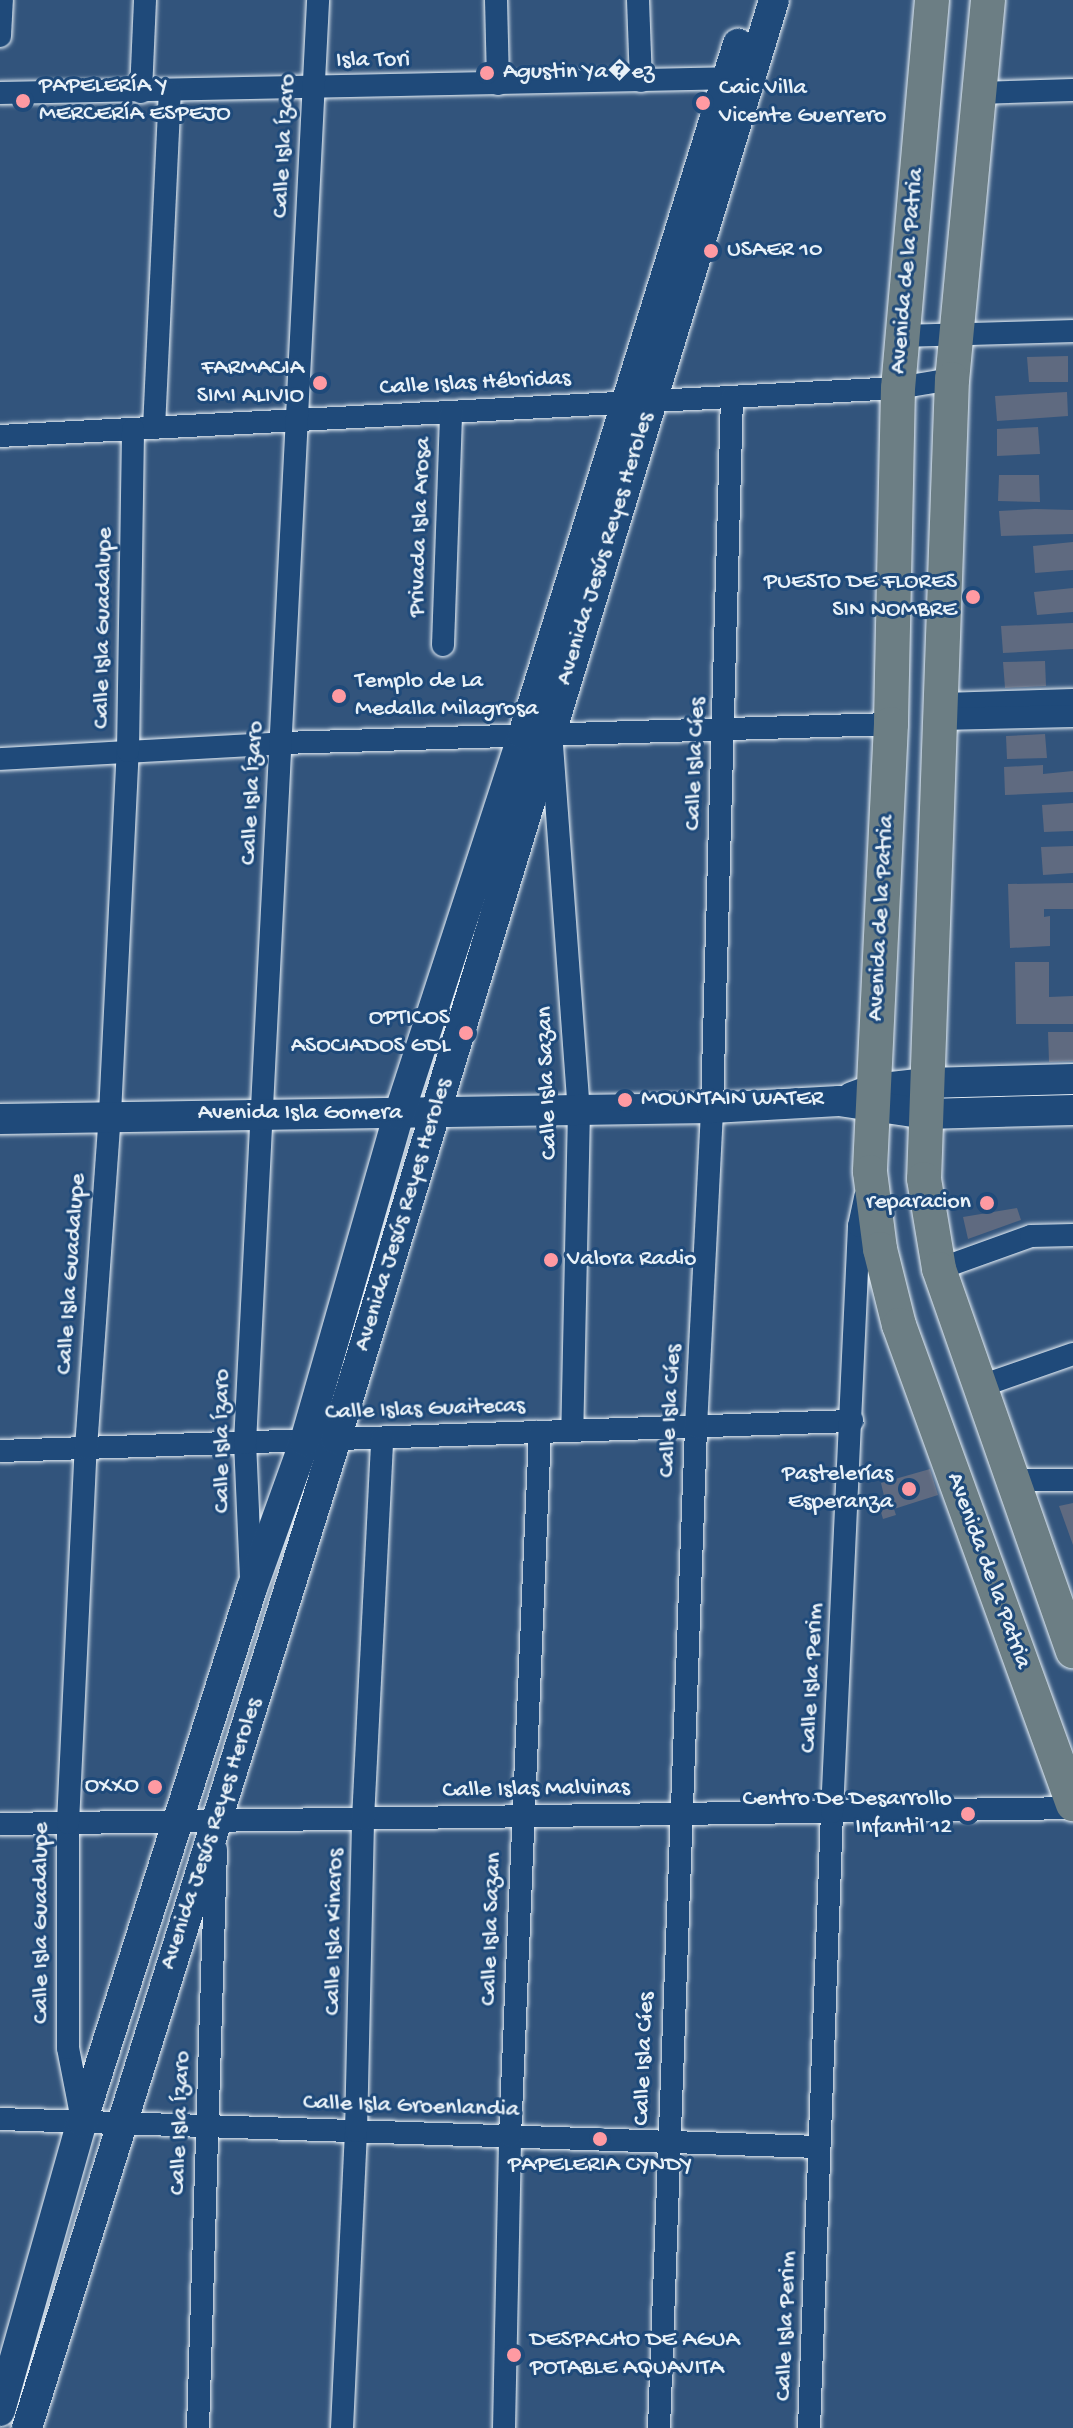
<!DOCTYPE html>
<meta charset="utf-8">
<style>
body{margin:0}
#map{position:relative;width:1073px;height:2428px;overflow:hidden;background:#32547c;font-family:"Gochi Hand",sans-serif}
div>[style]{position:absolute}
.building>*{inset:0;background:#5f6a80}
.roads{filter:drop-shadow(0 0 2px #e8f1f8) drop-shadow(0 0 2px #e8f1f8)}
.street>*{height:22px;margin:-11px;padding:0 11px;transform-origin:11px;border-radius:11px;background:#1f4a7a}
.secondary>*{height:30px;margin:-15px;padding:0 15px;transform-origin:15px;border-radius:15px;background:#1f4a7a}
.primary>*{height:34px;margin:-17px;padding:0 17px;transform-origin:17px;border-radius:17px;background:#6c7e84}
.dots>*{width:22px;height:22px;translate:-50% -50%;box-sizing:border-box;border:4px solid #1f4a7a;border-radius:50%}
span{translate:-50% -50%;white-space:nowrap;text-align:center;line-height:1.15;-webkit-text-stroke:6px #1f4a7a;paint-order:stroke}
.street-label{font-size:24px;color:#e8f1f8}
.poi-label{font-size:24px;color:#e8f1f8}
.left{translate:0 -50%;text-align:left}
.right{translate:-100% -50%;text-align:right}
</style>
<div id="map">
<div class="building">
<i style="clip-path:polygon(1068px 356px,1068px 382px,1029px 382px,1027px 357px)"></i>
<i style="clip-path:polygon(1067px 392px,1068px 416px,997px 421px,995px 396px)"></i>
<i style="clip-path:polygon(1038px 427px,1040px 454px,997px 456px,997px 429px)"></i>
<i style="clip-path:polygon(999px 475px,1039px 475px,1040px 502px,998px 501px)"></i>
<i style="clip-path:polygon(1035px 509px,1073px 510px,1073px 534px,1001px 536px,999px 511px)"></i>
<i style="clip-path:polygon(1073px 542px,1073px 570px,1035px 573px,1033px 546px)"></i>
<i style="clip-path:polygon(1073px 588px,1073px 612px,1037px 615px,1034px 592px)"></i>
<i style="clip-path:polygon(1073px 623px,1073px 649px,1003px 653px,1001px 626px)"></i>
<i style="clip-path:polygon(1045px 661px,1046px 686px,1005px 688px,1003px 662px)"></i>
<i style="clip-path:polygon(1045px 734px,1047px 758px,1007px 759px,1006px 736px)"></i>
<i style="clip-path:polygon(1043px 765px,1043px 774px,1073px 771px,1073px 792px,1005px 795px,1004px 767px)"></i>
<i style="clip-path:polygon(1073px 803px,1073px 831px,1044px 832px,1042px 805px)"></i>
<i style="clip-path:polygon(1073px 846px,1073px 873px,1043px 875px,1041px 847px)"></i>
<i style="clip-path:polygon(1073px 883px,1073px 909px,1044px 909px,1044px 917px,1050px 916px,1050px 946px,1010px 948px,1008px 884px)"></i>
<i style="clip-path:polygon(1015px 962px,1049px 962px,1049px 997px,1073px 996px,1073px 1024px,1016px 1024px)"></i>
<i style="clip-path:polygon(1048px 1032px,1073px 1032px,1073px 1061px,1049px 1062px)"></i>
<i style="clip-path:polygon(1017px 1208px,1021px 1220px,968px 1239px,963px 1217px)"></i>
<i style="clip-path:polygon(930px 1469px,938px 1495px,894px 1509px,896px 1515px,883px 1519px,877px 1498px,884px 1496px,881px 1483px)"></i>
<i style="clip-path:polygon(1073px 1503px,1073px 1545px,1059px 1506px)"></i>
</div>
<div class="roads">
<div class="street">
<i style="left:496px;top:0;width:84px;rotate:88.6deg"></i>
<i style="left:638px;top:0;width:81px;rotate:87.9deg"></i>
<i style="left:0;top:36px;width:36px;rotate:-87deg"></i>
<i style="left:141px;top:92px;width:92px;rotate:-87.5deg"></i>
<i style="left:0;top:93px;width:739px;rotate:-1.16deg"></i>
<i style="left:978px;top:93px;width:95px;rotate:-1.8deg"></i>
<i style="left:903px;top:336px;width:170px;rotate:-1.7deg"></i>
<i style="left:154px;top:428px;width:336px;rotate:-87.3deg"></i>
<i style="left:0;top:436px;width:899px;rotate:-3.06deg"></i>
<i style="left:898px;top:388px;width:55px;rotate:-9.5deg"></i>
<i style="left:443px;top:645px;width:233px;rotate:-88deg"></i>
<i style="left:942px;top:704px;width:131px;rotate:-1.7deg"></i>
<i style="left:941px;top:719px;width:132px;rotate:-1.3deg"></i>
<i style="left:552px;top:745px;width:366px;rotate:85.8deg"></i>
<i style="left:579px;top:1110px;width:321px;rotate:91.2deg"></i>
<i style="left:0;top:759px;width:282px;rotate:-3.2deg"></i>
<i style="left:282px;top:743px;width:609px;rotate:-1.79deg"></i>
<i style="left:939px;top:1269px;width:98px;rotate:-19.7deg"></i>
<i style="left:1031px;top:1236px;width:42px;rotate:-1.4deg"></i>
<i style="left:981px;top:1386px;width:97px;rotate:-19.2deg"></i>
<i style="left:0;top:1451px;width:853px;rotate:-2.02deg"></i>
<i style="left:1015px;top:1480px;width:58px"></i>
<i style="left:251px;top:1579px;width:136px;rotate:-92.5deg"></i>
<i style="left:245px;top:1443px;width:1445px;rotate:-87.1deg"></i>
<i style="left:0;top:1824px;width:1073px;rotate:-0.85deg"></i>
<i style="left:0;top:2119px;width:820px;rotate:1.96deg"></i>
<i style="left:82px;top:2120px;width:73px;rotate:-101deg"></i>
<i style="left:68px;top:2048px;width:225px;rotate:-90deg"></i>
<i style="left:68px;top:1823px;width:375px;rotate:-87.3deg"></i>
<i style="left:86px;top:1448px;width:335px;rotate:-85.9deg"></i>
<i style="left:110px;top:1114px;width:363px;rotate:-87.2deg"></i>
<i style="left:128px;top:751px;width:322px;rotate:-89.1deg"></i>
<i style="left:198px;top:2428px;width:579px;rotate:-88.22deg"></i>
<i style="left:342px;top:2428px;width:297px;rotate:-87.3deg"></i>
<i style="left:356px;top:2131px;width:312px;rotate:-88.7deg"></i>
<i style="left:363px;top:1819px;width:381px;rotate:-87.1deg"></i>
<i style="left:504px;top:2428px;width:292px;rotate:-88.8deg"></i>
<i style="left:510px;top:2136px;width:705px;rotate:-87.56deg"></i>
<i style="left:659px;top:2428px;width:1002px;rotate:-87.88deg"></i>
<i style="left:696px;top:1427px;width:319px;rotate:-87.1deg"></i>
<i style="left:712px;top:1108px;width:711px;rotate:-88.39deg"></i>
<i style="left:809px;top:2428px;width:616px;rotate:-87.86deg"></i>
<i style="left:832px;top:1812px;width:587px;rotate:-87.36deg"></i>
<i style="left:859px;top:1226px;width:30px;rotate:-78deg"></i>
</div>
<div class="secondary">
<i style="left:852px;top:1097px;width:23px;rotate:-20deg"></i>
<i style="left:874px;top:1089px;width:53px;rotate:-6.5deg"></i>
<i style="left:927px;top:1083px;width:146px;rotate:-1.6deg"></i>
<i style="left:0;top:1119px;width:712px;rotate:-0.89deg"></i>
<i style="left:712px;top:1108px;width:127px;rotate:-3.2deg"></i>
<i style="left:839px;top:1101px;width:88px;rotate:8.5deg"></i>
<i style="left:926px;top:1114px;width:147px;rotate:-1.6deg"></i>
<i style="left:0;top:2411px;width:300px;rotate:-74.2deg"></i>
<i style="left:82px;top:2122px;width:560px;rotate:-72.34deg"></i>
<i style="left:252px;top:1588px;width:156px;rotate:-70.2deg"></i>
<i style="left:305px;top:1441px;width:340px;rotate:-74deg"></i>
<i style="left:399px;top:1114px;width:399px;rotate:-71.9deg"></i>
<i style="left:523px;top:735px;width:724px;rotate:-72.72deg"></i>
<i style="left:27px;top:2428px;width:1036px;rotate:-72.65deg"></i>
<i style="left:336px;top:1439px;width:1504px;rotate:-73.07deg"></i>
</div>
<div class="primary">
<i style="left:932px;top:0;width:389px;rotate:95deg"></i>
<i style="left:898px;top:388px;width:336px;rotate:91.2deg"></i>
<i style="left:891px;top:724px;width:448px;rotate:92.7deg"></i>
<i style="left:870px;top:1172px;width:78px;rotate:82.6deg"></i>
<i style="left:880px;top:1249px;width:78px;rotate:76deg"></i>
<i style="left:899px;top:1325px;width:510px;rotate:70.04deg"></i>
<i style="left:988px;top:0;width:381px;rotate:95.4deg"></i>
<i style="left:952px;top:379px;width:800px;rotate:92deg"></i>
<i style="left:924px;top:1179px;width:91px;rotate:80.5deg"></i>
<i style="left:939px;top:1269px;width:405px;rotate:70.7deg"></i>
</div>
</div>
<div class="dots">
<i style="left:487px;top:73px;background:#ff9aa2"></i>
<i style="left:23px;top:101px;background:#ff9aa2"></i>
<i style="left:703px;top:103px;background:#ff9aa2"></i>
<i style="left:711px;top:251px;background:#ff9aa2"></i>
<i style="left:320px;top:383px;background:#ff9aa2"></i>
<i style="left:973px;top:597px;background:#ff9aa2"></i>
<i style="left:339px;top:696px;background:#ff9aa2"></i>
<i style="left:466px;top:1033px;background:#ff9aa2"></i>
<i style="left:625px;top:1100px;background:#ff9aa2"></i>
<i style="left:987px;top:1203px;background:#ff9aa2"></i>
<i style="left:551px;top:1260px;background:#ff9aa2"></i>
<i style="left:909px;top:1489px;background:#ff9aa2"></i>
<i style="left:155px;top:1787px;background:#ff9aa2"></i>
<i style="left:968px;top:1814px;background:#ff9aa2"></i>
<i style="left:600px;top:2139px;background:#ff9aa2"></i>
<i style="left:514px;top:2355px;background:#ff9aa2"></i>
</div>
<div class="street-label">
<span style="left:373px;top:61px;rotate:-1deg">Isla Tori</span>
<span style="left:285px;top:146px;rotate:-87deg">Calle Isla Ízaro</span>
<span style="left:908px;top:271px;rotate:-85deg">Avenida de la Patria</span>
<span style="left:475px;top:384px;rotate:-3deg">Calle Islas Hébridas</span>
<span style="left:421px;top:527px;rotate:-88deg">Privada Isla Arosa</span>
<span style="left:606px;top:549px;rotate:-73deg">Avenida Jesús Reyes Heroles</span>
<span style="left:104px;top:628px;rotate:-89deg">Calle Isla Guadalupe</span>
<span style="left:696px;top:764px;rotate:-88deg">Calle Isla Cíes</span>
<span style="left:253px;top:793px;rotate:-87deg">Calle Isla Ízaro</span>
<span style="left:882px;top:918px;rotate:-87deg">Avenida de la Patria</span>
<span style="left:548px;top:1083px;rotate:-92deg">Calle Isla Sazan</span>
<span style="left:300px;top:1114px">Avenida Isla Gomera</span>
<span style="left:404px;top:1215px;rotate:-73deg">Avenida Jesús Reyes Heroles</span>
<span style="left:72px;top:1274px;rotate:-86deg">Calle Isla Guadalupe</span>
<span style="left:425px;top:1410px;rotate:-2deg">Calle Islas Guaitecas</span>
<span style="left:671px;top:1411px;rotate:-87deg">Calle Isla Cíes</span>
<span style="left:223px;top:1441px;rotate:-90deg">Calle Isla Ízaro</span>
<span style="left:988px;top:1571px;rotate:70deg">Avenida de la Patria</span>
<span style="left:813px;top:1678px;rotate:-87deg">Calle Isla Perim</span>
<span style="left:536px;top:1790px;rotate:-1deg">Calle Islas Malvinas</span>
<span style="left:212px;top:1834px;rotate:-72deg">Avenida Jesús Reyes Heroles</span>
<span style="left:42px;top:1923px;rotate:-90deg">Calle Isla Guadalupe</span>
<span style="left:492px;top:1929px;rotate:-88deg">Calle Isla Sazan</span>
<span style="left:335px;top:1932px;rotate:-89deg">Calle Isla Kinaros</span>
<span style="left:645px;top:2059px;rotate:-88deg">Calle Isla Cíes</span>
<span style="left:411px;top:2107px;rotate:2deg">Calle Isla Groenlandia</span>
<span style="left:181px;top:2123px;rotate:-88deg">Calle Isla Ízaro</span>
<span style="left:787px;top:2326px;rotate:-88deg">Calle Isla Perim</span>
</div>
<div class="poi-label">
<span class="left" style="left:503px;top:73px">Agustin Ya�ez</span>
<span class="left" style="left:39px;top:101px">PAPELERÍA Y<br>MERCERÍA ESPEJO</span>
<span class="left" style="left:719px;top:103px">Caic Villa<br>Vicente Guerrero</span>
<span class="left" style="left:727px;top:251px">USAER 10</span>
<span class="right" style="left:304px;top:383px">FARMACIA<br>SIMI ALIVIO</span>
<span class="right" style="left:957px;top:597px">PUESTO DE FLORES<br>SIN NOMBRE</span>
<span class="left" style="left:355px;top:696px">Templo de La<br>Medalla Milagrosa</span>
<span class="right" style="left:450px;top:1033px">OPTICOS<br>ASOCIADOS GDL</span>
<span class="left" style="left:641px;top:1100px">MOUNTAIN WATER</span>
<span class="right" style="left:971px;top:1203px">reparacion</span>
<span class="left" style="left:567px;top:1260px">Valora Radio</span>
<span class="right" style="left:893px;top:1489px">Pastelerías<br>Esperanza</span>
<span class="right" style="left:139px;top:1787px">OXXO</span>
<span class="right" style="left:952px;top:1814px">Centro De Desarrollo<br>Infantil 12</span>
<span style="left:600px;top:2166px">PAPELERIA CYNDY</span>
<span class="left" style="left:530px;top:2355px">DESPACHO DE AGUA<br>POTABLE AQUAVITA</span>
</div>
</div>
